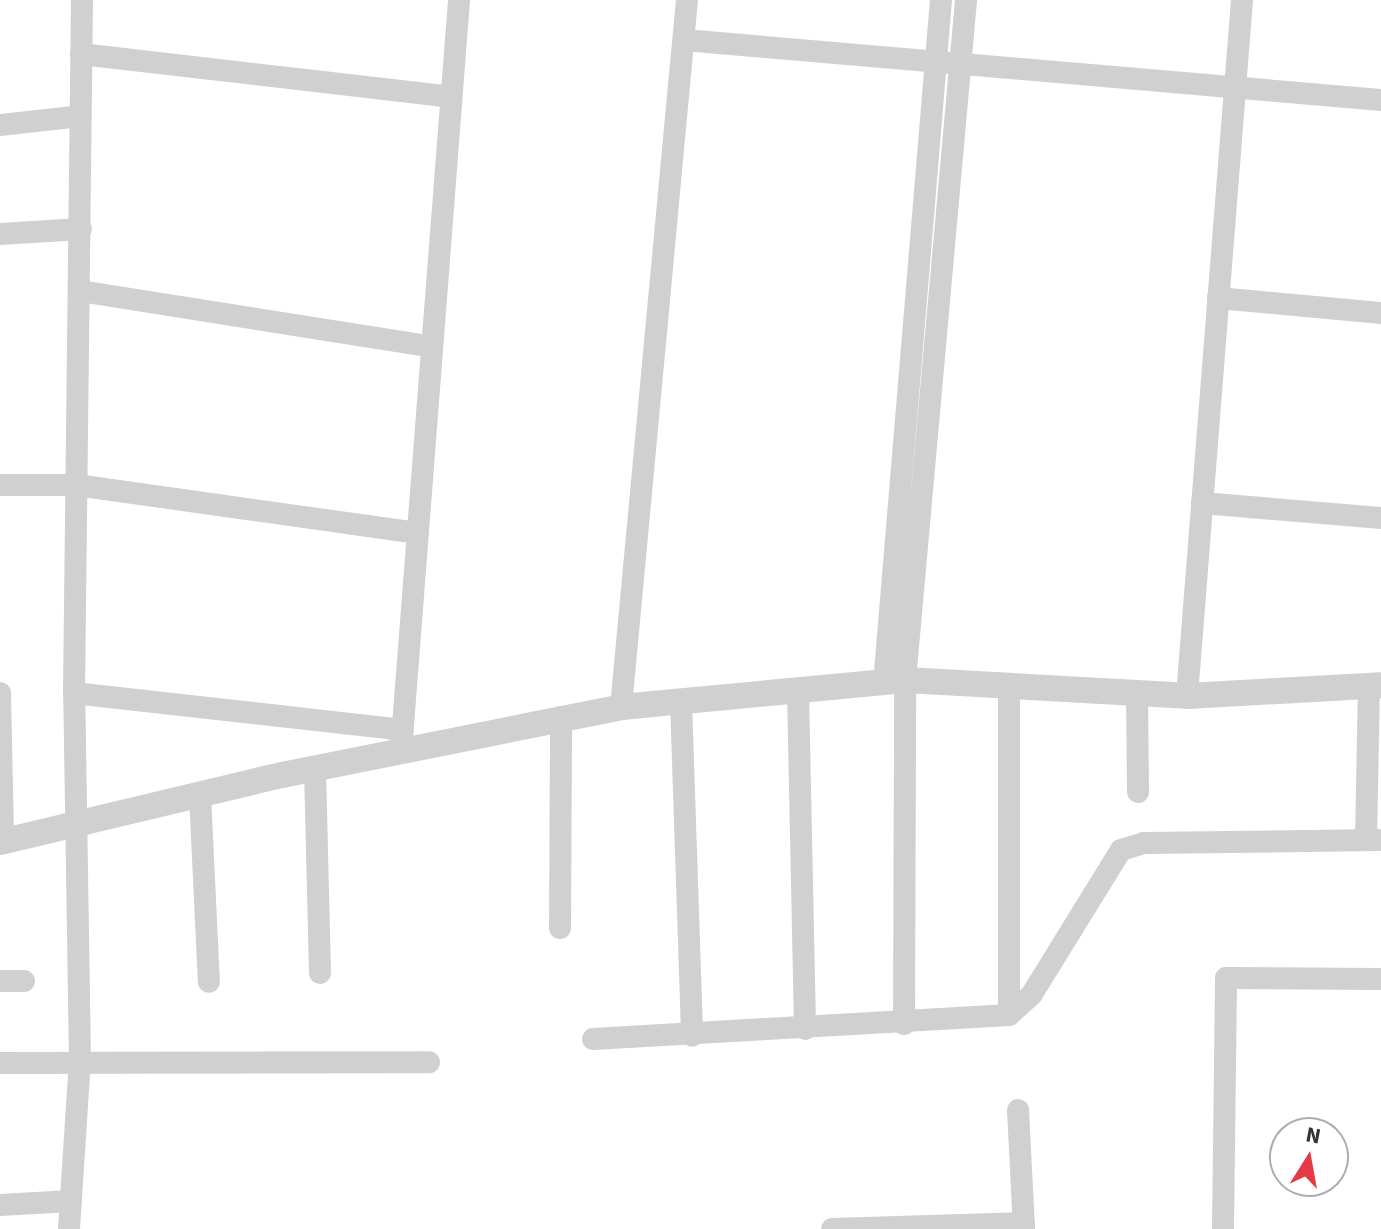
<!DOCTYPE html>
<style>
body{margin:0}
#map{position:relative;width:1381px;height:1229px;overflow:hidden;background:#fff;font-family:"Source Sans 3",sans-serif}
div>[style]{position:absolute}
.minor>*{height:22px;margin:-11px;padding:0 11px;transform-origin:11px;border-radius:11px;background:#d0d0d0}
.tertiary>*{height:26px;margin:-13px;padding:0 13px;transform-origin:13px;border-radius:13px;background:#d0d0d0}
span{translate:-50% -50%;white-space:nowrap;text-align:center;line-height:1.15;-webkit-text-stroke:8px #fff;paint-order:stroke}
.north{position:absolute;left:1269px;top:1117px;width:80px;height:80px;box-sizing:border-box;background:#fff;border:2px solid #adadad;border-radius:50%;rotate:11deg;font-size:22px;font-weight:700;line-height:32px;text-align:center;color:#333}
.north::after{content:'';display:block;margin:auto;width:28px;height:36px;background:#e63946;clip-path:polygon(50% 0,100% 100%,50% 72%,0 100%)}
</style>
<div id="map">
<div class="minor">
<i style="left:684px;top:40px;width:700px;rotate:4.92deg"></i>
<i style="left:81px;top:54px;width:372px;rotate:6.6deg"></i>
<i style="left:0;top:125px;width:81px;rotate:-6.3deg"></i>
<i style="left:0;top:234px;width:81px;rotate:-3.5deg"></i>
<i style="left:80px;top:291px;width:356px;rotate:9deg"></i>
<i style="left:1218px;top:298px;width:164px;rotate:5.3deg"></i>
<i style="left:0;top:485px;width:76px"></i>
<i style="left:76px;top:485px;width:345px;rotate:8deg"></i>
<i style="left:1202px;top:503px;width:180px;rotate:4.8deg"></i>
<i style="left:884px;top:684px;width:686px;rotate:-85.24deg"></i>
<i style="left:1009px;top:686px;width:329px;rotate:90deg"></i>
<i style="left:798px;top:692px;width:337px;rotate:88.8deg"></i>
<i style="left:0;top:693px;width:148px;rotate:88.8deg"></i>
<i style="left:74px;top:693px;width:331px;rotate:6.4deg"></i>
<i style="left:1137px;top:694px;width:98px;rotate:89.4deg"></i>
<i style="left:1187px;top:696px;width:698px;rotate:-85.48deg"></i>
<i style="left:681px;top:701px;width:335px;rotate:88.1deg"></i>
<i style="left:621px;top:707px;width:710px;rotate:-84.67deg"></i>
<i style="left:401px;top:751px;width:753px;rotate:-85.58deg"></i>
<i style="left:315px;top:769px;width:204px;rotate:88.6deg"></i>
<i style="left:200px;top:794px;width:188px;rotate:87.3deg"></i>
<i style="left:1366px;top:840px;width:155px;rotate:-88.9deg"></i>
<i style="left:560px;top:928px;width:211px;rotate:-89.7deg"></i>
<i style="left:0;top:981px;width:24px"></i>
<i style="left:904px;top:1024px;width:344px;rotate:-89.8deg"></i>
<i style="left:905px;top:680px;width:683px;rotate:-84.87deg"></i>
<i style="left:593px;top:1039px;width:417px;rotate:-3.3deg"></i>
<i style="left:1009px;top:1015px;width:31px;rotate:-42deg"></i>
<i style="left:1032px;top:994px;width:169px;rotate:-58.3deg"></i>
<i style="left:1121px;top:850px;width:24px;rotate:-17deg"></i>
<i style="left:1144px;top:843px;width:237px;rotate:-0.7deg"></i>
<i style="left:0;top:1063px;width:429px;rotate:-0.1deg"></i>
<i style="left:1018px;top:1110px;width:119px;rotate:87.1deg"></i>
<i style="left:0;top:1205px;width:71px;rotate:-3.2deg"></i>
<i style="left:69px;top:1229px;width:168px;rotate:-86.3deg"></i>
<i style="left:80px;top:1061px;width:368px;rotate:-90.9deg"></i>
<i style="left:74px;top:693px;width:693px;rotate:-89.34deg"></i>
<i style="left:832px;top:1229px;width:192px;rotate:-1.8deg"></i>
<i style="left:1223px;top:1229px;width:251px;rotate:-89.3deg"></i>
<i style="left:1226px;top:978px;width:155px;rotate:0.4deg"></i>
</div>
<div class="tertiary">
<i style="left:0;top:842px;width:290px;rotate:-13.4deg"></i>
<i style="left:282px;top:775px;width:346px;rotate:-11.3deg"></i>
<i style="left:621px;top:707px;width:285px;rotate:-5.4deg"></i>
<i style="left:905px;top:680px;width:282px;rotate:3.2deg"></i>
<i style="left:1187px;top:696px;width:194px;rotate:-3.2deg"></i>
</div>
<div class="north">N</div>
</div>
